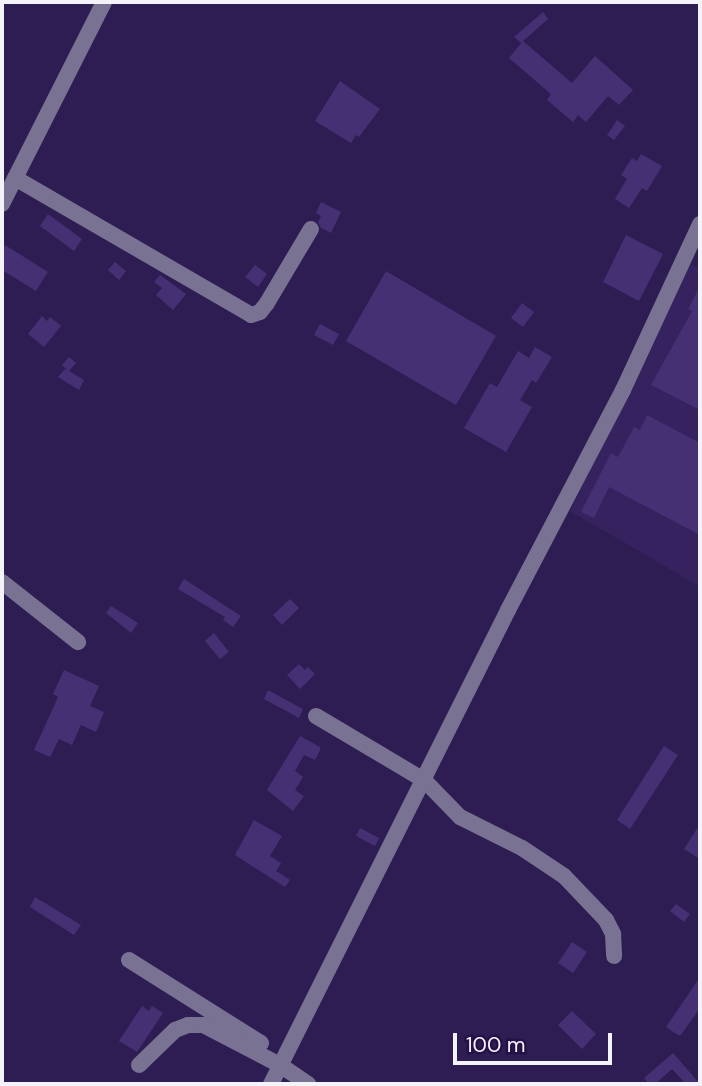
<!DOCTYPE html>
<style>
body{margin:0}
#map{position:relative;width:702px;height:1086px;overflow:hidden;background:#2e1d52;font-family:"DM Sans",sans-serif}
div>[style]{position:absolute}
.built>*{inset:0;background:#35225f}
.building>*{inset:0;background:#453074}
.minor>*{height:16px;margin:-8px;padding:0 8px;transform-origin:8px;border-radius:8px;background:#797293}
span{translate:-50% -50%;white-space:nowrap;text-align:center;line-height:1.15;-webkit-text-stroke:6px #241247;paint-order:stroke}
.frame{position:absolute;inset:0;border:4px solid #f4f3fa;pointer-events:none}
.scale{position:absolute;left:453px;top:1033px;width:159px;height:32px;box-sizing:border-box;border:4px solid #f4f3fa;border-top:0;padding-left:9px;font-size:21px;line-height:24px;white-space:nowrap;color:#f4f3fa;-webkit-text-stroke:5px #241247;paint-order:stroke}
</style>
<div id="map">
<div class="built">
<i style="clip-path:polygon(690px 264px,700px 268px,700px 587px,570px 511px)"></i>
</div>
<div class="building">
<i style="clip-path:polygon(543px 12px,548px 19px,521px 43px,514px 37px)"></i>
<i style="clip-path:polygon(523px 41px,572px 83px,595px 56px,633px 90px,619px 105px,608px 96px,586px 122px,578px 115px,573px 122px,547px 100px,551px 94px,509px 58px)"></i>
<i style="clip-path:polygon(340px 81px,380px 109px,359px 137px,356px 135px,351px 143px,315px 121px)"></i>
<i style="clip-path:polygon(617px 120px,625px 126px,614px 140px,607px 135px)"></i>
<i style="clip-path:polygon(641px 154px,662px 166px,647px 191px,642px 188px,629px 208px,615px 199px,627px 179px,621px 175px,632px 158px,637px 161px)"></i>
<i style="clip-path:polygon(321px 202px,341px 212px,331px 233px,321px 228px,318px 222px,321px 216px,316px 213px)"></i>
<i style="clip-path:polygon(48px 214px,82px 239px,74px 251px,40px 226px)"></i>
<i style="clip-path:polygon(626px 235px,663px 254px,639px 301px,603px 282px)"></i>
<i style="clip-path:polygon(5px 245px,48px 272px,36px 291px,2px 270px,2px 251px)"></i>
<i style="clip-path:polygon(115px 262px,126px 271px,119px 280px,108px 270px)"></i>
<i style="clip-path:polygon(255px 265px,267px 274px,258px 287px,245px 277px)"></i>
<i style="clip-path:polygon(386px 271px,496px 336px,456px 405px,346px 341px)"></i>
<i style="clip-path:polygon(160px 275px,186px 294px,173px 310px,156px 295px,162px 288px,154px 282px)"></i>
<i style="clip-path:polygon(700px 286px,700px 410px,651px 385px,692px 311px,688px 309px)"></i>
<i style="clip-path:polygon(522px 303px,534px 312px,523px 327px,511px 318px)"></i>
<i style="clip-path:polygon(42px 316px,47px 321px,50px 317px,61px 326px,44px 347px,28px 334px)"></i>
<i style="clip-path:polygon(320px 324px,339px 334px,333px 345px,314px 335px)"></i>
<i style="clip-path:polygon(535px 347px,552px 357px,536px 383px,532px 380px,520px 400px,532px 407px,506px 452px,464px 428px,490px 383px,497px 387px,518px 351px,529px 358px)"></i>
<i style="clip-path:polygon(69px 357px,76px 363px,69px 371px,84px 380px,79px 390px,58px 377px,65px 369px,68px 371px,62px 365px)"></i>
<i style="clip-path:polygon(647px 415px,700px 443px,700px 535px,609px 487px,594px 518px,581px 512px,611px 453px,618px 457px,634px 427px,640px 430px)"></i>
<i style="clip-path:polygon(184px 579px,241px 616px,233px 627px,223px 620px,225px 617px,178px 589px)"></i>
<i style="clip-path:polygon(290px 599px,299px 608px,282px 625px,273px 615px)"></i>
<i style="clip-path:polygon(111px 606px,138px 623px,131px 633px,106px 613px)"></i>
<i style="clip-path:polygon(214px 633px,229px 652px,220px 659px,205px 641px)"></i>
<i style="clip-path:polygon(299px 664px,305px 670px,308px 667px,315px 674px,300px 689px,287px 675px)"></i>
<i style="clip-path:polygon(64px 670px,99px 686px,90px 706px,104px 712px,96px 732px,81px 725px,72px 745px,59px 739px,50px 757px,34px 750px,58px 697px,53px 694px)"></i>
<i style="clip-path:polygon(268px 690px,303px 709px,299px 718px,264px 699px)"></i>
<i style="clip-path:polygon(300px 736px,320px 747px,320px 750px,315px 760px,304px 755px,295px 771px,303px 777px,295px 790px,304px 796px,293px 811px,267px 790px)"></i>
<i style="clip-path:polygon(664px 746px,678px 755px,630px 829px,617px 820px)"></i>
<i style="clip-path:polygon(254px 820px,282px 836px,270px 856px,281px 863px,276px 871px,290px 880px,285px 887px,235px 855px)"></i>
<i style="clip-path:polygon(700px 824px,700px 859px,684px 849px)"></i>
<i style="clip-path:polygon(360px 828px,379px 838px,375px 846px,356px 836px)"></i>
<i style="clip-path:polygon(35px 897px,81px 925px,74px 935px,30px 907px)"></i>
<i style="clip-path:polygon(676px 904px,690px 914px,684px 922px,670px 911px)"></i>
<i style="clip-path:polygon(572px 942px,587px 952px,573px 973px,558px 963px)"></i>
<i style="clip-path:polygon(700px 977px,700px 1008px,681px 1035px,678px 1035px,666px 1027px)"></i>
<i style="clip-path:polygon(142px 1006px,149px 1011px,152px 1006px,163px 1013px,137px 1052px,119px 1041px)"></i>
<i style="clip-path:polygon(572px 1011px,596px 1034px,582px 1049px,558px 1025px)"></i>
<i style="clip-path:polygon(673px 1053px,700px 1084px,686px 1084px,672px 1069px,655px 1084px,649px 1084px,644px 1078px)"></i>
</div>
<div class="minor">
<i style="left:15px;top:178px;width:273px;rotate:30.1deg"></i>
<i style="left:251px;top:315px;width:9px;rotate:-18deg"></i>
<i style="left:260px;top:312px;width:11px;rotate:-52deg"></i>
<i style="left:267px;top:303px;width:86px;rotate:-59.3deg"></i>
<i style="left:2px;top:204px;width:226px;rotate:-63.2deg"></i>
<i style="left:2px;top:582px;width:97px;rotate:38.3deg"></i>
<i style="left:316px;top:716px;width:126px;rotate:30.7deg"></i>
<i style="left:424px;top:780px;width:52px;rotate:45.8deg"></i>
<i style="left:460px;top:817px;width:69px;rotate:26.6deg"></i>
<i style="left:522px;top:848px;width:50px;rotate:33.7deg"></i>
<i style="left:564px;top:876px;width:61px;rotate:46.3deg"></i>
<i style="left:606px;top:920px;width:16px;rotate:63deg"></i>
<i style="left:613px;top:934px;width:22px;rotate:87deg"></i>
<i style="left:129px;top:960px;width:156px;rotate:32.2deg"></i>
<i style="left:139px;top:1065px;width:50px;rotate:-44.2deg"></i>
<i style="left:175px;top:1030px;width:14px;rotate:-21deg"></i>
<i style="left:188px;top:1025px;width:15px"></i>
<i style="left:203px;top:1025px;width:87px;rotate:27.5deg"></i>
<i style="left:280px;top:1065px;width:34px;rotate:34deg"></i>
<i style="left:271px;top:1084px;width:530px;rotate:-63.43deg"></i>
<i style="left:508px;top:610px;width:248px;rotate:-62.4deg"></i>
<i style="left:623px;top:390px;width:183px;rotate:-65.1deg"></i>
</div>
<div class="frame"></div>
<div class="scale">100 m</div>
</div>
